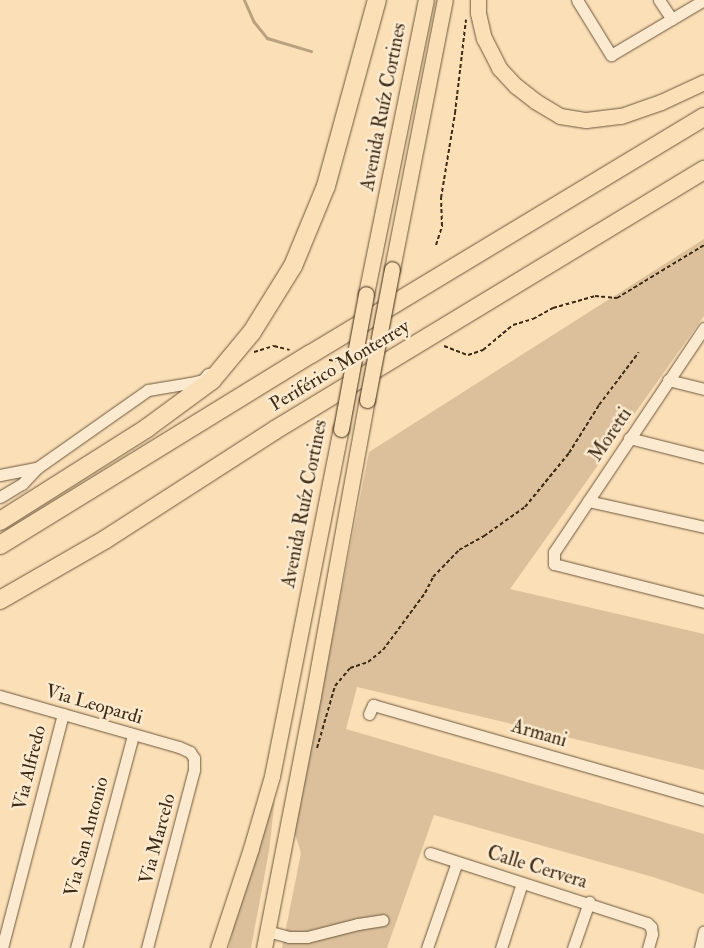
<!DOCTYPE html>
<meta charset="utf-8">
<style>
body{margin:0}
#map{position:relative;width:704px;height:948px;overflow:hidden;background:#fbdfb6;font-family:"IM FELL Double Pica",serif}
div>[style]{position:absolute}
.green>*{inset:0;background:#dbc09b}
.stream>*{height:3px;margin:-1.5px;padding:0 1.5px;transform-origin:1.5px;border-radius:1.5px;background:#baa17f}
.path>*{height:2px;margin-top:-1px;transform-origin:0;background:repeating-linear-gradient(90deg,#3d2a15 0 4px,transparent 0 6.5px)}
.roads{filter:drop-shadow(0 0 1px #6c573d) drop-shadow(0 0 1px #6c573d)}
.minor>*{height:11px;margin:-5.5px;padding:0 5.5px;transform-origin:5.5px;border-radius:5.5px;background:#fcead0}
.major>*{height:15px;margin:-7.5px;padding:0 7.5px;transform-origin:7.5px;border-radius:7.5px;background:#fbdfb6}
.highway>*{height:18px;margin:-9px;padding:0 9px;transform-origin:9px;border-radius:9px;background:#fbdfb6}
.bridges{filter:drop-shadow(0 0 1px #3d2a15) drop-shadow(0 0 1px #3d2a15)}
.major-bridge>*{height:15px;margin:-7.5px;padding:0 7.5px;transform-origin:7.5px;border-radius:7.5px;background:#fbdfb6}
span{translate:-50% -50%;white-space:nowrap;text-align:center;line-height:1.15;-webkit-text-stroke:5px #fcead0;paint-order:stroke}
.street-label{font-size:19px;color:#3d2a15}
</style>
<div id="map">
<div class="green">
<i style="clip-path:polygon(704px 239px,704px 316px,510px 589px,704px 634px,704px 770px,357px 687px,346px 729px,704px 834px,704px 894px,653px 877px,434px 815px,387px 948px,282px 948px,301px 853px,294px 831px,369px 452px)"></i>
<i style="clip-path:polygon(275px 798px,269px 851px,251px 948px,229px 948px,235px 920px)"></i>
</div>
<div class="stream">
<i style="left:244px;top:0;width:24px;rotate:66deg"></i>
<i style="left:254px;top:22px;width:21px;rotate:51deg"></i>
<i style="left:267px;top:38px;width:46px;rotate:16.5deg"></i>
</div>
<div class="path">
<i style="left:436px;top:245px;width:20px;rotate:-72deg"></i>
<i style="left:442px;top:226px;width:28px;rotate:-92deg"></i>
<i style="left:441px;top:198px;width:86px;rotate:-80.6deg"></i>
<i style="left:455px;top:113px;width:94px;rotate:-83.3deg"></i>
<i style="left:444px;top:346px;width:26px;rotate:21deg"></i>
<i style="left:468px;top:355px;width:16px;rotate:-18deg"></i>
<i style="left:483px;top:350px;width:39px;rotate:-40deg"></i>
<i style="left:513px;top:325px;width:21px;rotate:-17deg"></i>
<i style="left:533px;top:319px;width:23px;rotate:-29deg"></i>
<i style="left:553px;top:308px;width:44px;rotate:-15.9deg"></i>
<i style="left:595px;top:296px;width:22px;rotate:5deg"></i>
<i style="left:617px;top:298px;width:102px;rotate:-31.3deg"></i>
<i style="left:254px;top:352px;width:21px;rotate:-17deg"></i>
<i style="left:274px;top:346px;width:16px;rotate:14deg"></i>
<i style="left:329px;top:360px;width:10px;rotate:6deg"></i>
<i style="left:317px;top:748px;width:65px;rotate:-73.8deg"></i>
<i style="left:335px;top:686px;width:23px;rotate:-50deg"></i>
<i style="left:350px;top:668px;width:19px;rotate:-18deg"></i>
<i style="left:368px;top:662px;width:19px;rotate:-39deg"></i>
<i style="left:383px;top:650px;width:71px;rotate:-53.6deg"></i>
<i style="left:425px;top:593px;width:18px;rotate:-63deg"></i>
<i style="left:433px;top:577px;width:37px;rotate:-46deg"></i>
<i style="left:459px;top:550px;width:29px;rotate:-29deg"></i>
<i style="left:484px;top:536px;width:50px;rotate:-35.3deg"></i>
<i style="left:525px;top:507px;width:70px;rotate:-50.8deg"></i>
<i style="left:569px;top:453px;width:57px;rotate:-58deg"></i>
<i style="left:599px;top:405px;width:66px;rotate:-53deg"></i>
</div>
<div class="roads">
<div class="minor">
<i style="left:577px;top:0;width:65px;rotate:58.3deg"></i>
<i style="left:611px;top:55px;width:108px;rotate:-30.6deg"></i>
<i style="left:659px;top:0;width:23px;rotate:56deg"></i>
<i style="left:704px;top:328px;width:270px;rotate:123.8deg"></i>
<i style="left:554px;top:552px;width:12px;rotate:90deg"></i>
<i style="left:554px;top:564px;width:155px;rotate:14.2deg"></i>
<i style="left:668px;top:380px;width:37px;rotate:14deg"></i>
<i style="left:629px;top:438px;width:77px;rotate:14.2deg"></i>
<i style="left:0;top:475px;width:38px;rotate:-11deg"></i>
<i style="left:0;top:497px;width:26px;rotate:-31deg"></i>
<i style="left:22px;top:484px;width:22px;rotate:-47deg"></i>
<i style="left:37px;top:468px;width:136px;rotate:-35.1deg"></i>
<i style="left:148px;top:390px;width:43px;rotate:-9.5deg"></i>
<i style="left:190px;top:383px;width:13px;rotate:-13deg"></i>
<i style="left:203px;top:380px;width:8px;rotate:-50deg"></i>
<i style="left:588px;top:501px;width:119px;rotate:12.6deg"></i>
<i style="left:0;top:696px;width:186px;rotate:15.9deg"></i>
<i style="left:179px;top:747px;width:12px;rotate:24deg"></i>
<i style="left:190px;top:752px;width:7px;rotate:56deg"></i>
<i style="left:194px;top:758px;width:12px;rotate:90deg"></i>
<i style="left:194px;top:770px;width:184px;rotate:104.8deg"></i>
<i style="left:369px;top:714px;width:10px;rotate:-66deg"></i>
<i style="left:373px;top:705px;width:344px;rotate:16deg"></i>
<i style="left:430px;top:853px;width:228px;rotate:17.9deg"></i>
<i style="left:647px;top:923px;width:6px;rotate:45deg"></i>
<i style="left:651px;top:927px;width:7px;rotate:82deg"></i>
<i style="left:652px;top:934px;width:15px;rotate:106deg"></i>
<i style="left:267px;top:931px;width:23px;rotate:15deg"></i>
<i style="left:289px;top:937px;width:18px"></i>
<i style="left:307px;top:937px;width:53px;rotate:-14.3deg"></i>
<i style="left:358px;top:924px;width:25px;rotate:-9deg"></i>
<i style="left:2px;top:948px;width:242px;rotate:-75.4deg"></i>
<i style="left:76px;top:948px;width:220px;rotate:-75deg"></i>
<i style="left:427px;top:948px;width:91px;rotate:-70.8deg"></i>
<i style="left:501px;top:948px;width:68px;rotate:-72.1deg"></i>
<i style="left:573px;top:948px;width:49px;rotate:-70.8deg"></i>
<i style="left:700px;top:948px;width:17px;rotate:-77deg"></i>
</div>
<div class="major">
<i style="left:478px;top:0;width:13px;rotate:90deg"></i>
<i style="left:478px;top:13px;width:26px;rotate:77deg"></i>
<i style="left:484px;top:38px;width:34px;rotate:63deg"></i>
<i style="left:499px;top:68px;width:25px;rotate:47deg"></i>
<i style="left:516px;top:86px;width:24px;rotate:38deg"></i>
<i style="left:535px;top:101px;width:29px;rotate:31deg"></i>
<i style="left:560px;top:116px;width:26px;rotate:9deg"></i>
<i style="left:586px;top:120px;width:35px;rotate:-7deg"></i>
<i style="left:621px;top:116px;width:42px;rotate:-19.3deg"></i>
<i style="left:661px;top:102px;width:47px;rotate:-24.9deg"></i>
<i style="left:392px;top:269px;width:274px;rotate:-78.9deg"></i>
<i style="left:366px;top:294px;width:300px;rotate:-78.5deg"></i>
<i style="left:218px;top:948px;width:105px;rotate:-71.7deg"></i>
<i style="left:251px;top:848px;width:75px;rotate:-73.7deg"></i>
<i style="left:272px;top:776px;width:354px;rotate:-78.8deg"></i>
<i style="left:264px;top:948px;width:257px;rotate:-79deg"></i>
<i style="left:313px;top:696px;width:301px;rotate:-79.7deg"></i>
</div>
<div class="highway">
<i style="left:0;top:521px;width:174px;rotate:-32.3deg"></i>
<i style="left:147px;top:428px;width:81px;rotate:-36.4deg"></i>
<i style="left:212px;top:380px;width:62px;rotate:-50.2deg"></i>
<i style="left:252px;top:332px;width:78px;rotate:-58.2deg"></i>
<i style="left:293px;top:266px;width:87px;rotate:-67.6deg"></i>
<i style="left:326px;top:186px;width:193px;rotate:-74.7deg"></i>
<i style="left:0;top:545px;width:365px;rotate:-31.6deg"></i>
<i style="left:311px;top:354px;width:459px;rotate:-31.1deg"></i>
<i style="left:0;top:600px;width:122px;rotate:-29.9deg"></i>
<i style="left:106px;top:539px;width:201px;rotate:-32.8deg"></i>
<i style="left:275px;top:430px;width:502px;rotate:-31.22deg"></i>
</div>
</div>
<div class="bridges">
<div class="major-bridge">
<i style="left:367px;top:400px;width:133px;rotate:-79.2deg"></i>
<i style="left:341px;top:429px;width:137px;rotate:-79.5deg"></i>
</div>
</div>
<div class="street-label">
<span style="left:384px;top:107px;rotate:-79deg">Avenida Ruíz Cortines</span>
<span style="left:340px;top:366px;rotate:-31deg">Periférico Monterrey</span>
<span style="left:611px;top:435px;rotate:-56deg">Moretti</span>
<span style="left:305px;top:504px;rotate:-79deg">Avenida Ruíz Cortines</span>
<span style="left:94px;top:705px;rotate:16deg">Via Leopardi</span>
<span style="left:539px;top:734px;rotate:16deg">Armani</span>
<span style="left:30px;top:768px;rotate:-76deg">Via Alfredo</span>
<span style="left:87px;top:837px;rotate:-75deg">Via San Antonio</span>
<span style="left:158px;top:839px;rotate:-75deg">Via Marcelo</span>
<span style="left:537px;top:868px;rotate:17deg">Calle Cervera</span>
</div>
</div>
